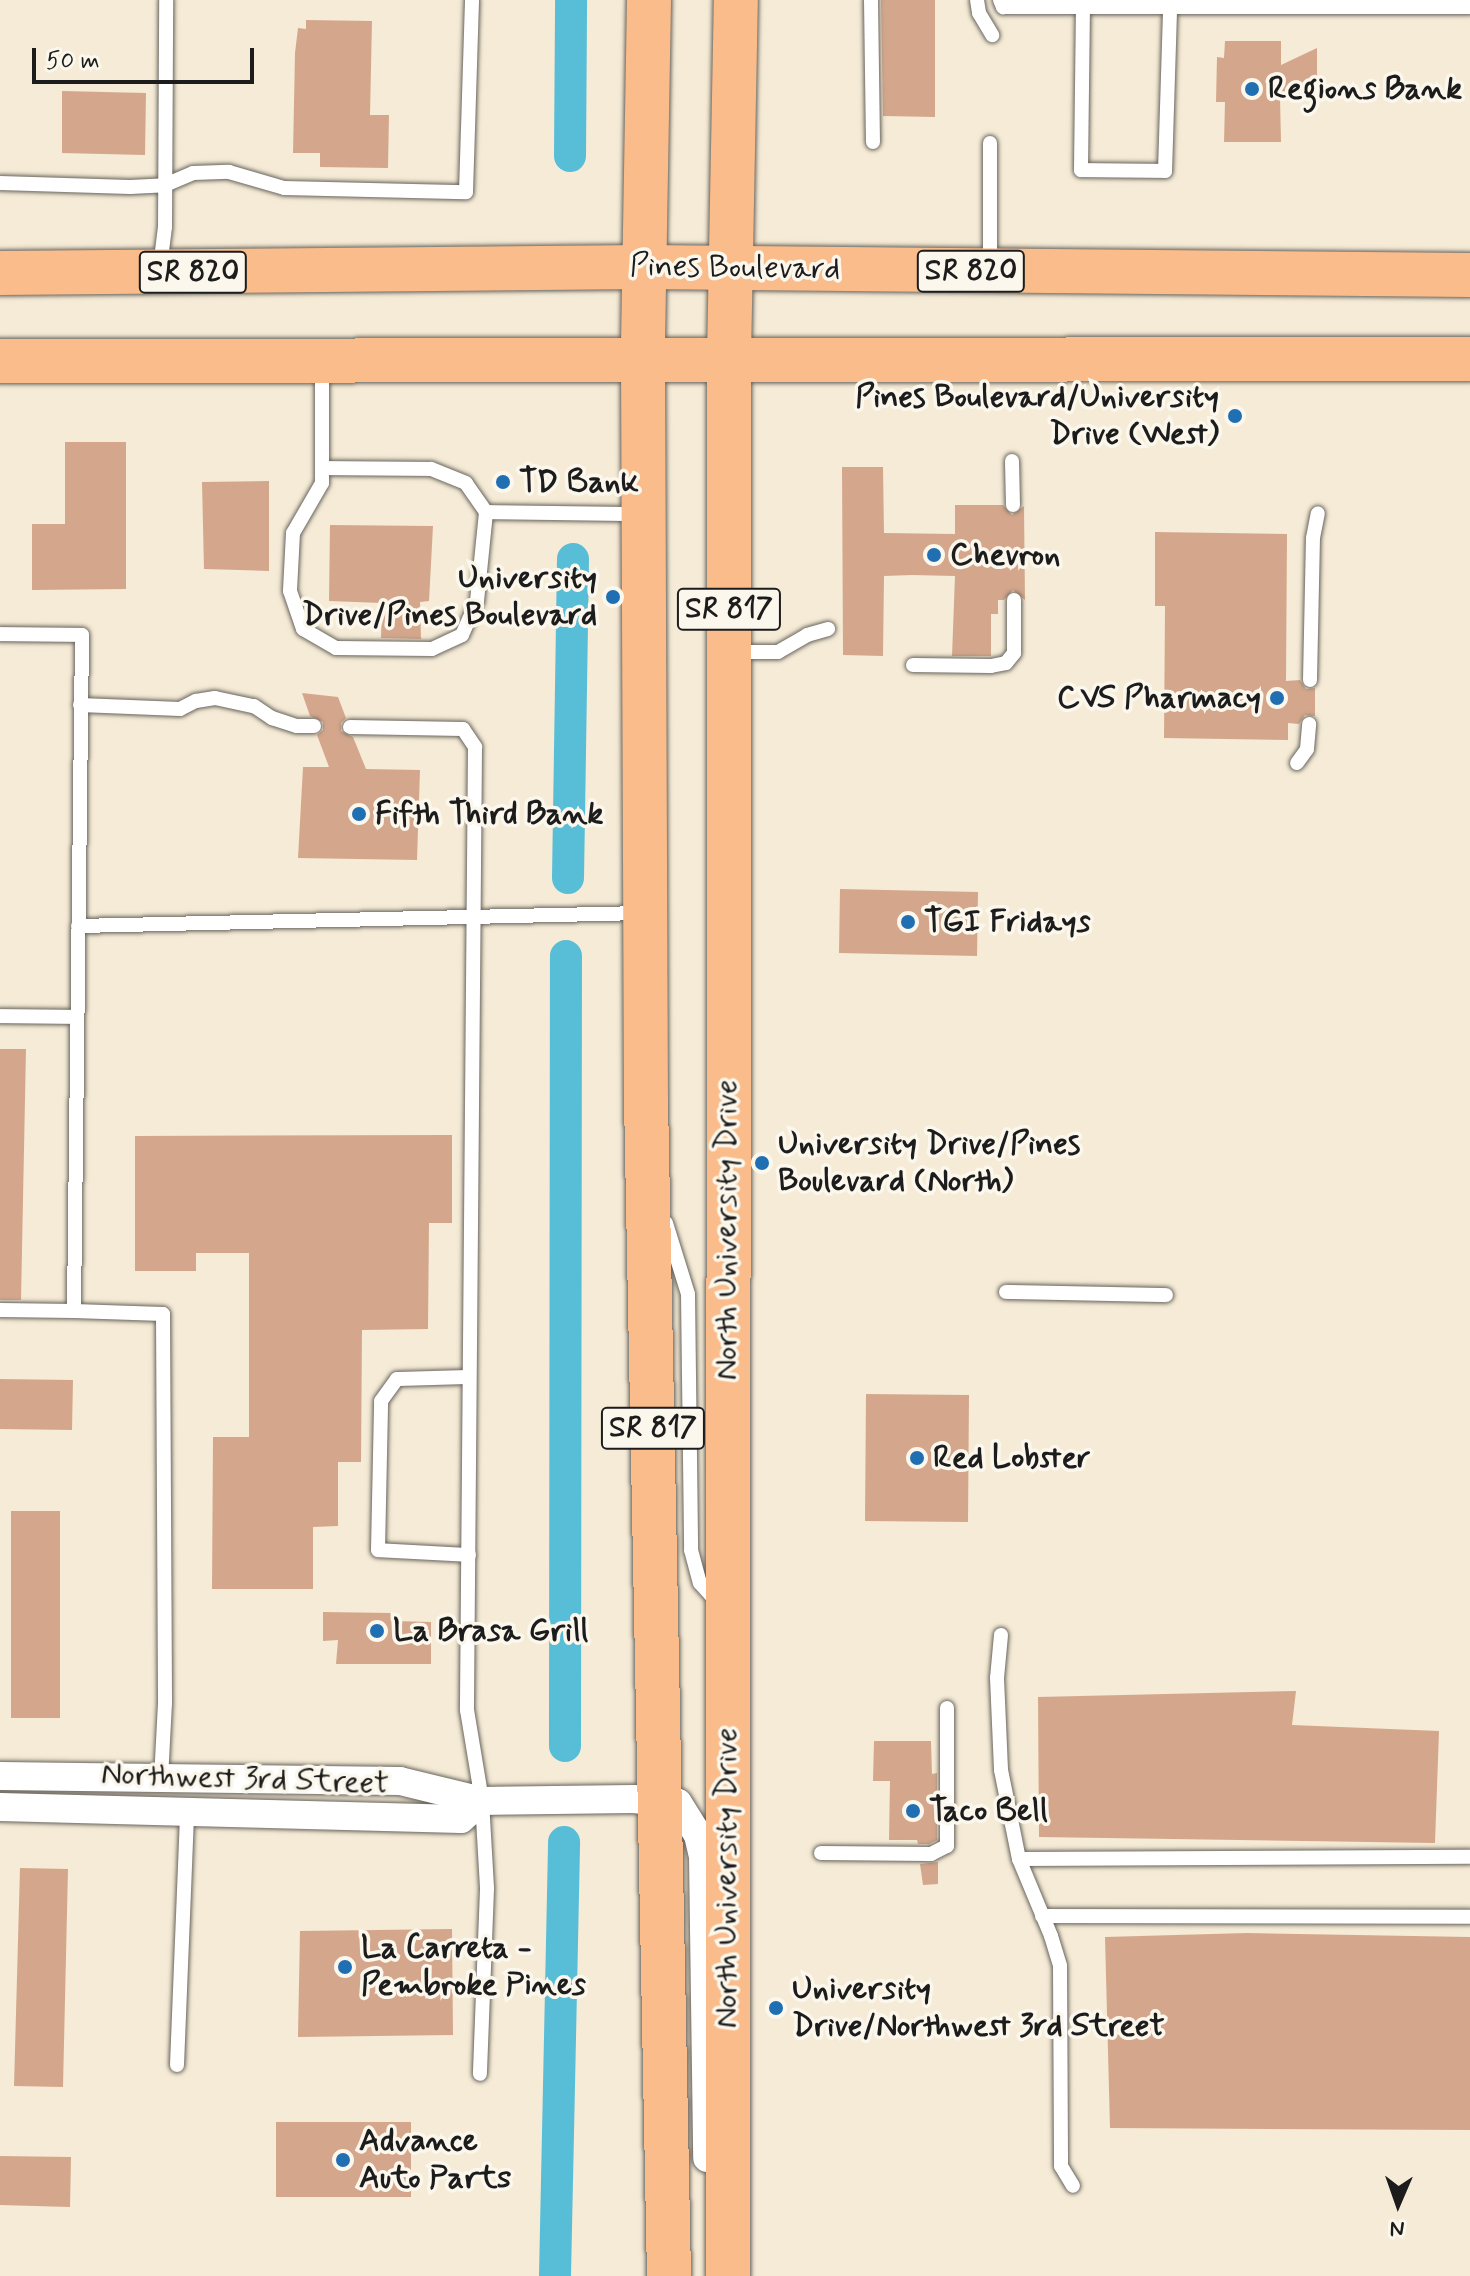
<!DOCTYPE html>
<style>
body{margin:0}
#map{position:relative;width:1470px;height:2276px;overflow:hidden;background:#f5ebd6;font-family:Mynerve,sans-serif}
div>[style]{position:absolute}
.canal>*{height:32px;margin:-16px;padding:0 16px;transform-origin:16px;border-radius:16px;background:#58bdd6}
.building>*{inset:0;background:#d4a78c}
.roads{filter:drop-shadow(0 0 2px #68645d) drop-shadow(0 0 2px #68645d)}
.lane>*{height:14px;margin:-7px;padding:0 7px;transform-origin:7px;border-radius:7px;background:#fff}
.street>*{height:28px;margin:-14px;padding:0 14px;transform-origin:14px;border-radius:14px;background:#fff}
.primary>*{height:44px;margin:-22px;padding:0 22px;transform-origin:22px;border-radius:22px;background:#f9bc8a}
.highway>*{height:44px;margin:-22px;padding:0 22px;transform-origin:22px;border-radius:22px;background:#f9bc8a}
.dots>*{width:22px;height:22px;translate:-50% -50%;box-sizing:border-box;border:4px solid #fbf7ec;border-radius:50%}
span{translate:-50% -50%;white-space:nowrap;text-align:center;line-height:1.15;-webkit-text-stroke:7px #fbf7ec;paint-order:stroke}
.shield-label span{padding:2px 6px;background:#fbf7ec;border:2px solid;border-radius:6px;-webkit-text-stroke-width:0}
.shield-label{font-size:30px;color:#1c1c1c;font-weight:700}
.poi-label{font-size:32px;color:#1c1c1c;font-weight:700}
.left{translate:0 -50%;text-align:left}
.right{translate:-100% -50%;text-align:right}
.street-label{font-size:32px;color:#1c1c1c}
.north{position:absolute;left:1358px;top:2164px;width:80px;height:80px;-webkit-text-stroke:6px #fbf7ec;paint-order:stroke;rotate:182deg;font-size:22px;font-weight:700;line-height:32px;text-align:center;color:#1c1c1c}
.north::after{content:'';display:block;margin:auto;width:28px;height:36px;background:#1c1c1c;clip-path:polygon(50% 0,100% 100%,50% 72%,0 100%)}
.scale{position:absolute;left:32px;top:48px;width:222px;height:36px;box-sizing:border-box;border:4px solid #1c1c1c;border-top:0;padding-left:10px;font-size:24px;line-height:28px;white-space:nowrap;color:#1c1c1c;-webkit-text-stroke:6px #fbf7ec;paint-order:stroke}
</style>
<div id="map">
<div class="canal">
<i style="left:570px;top:156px;width:156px;rotate:-89.6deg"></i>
<i style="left:568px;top:878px;width:319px;rotate:-89.1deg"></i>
<i style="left:565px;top:1746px;width:790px;rotate:-89.93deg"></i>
<i style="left:555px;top:2276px;width:434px;rotate:-88.8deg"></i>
</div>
<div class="building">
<i style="clip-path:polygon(881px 0,935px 0,935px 117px,883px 116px)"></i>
<i style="clip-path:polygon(306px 20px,372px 21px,370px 115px,389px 115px,388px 168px,320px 167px,320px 153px,293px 153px,295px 53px,298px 28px,306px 29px)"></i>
<i style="clip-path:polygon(1225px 41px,1281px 41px,1281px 65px,1317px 48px,1317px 81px,1280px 98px,1281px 142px,1224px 142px,1225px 102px,1216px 102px,1217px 57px,1224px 58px)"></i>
<i style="clip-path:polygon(62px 91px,146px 93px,145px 155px,62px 153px)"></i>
<i style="clip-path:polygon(65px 442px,126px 442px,126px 589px,32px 590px,32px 524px,65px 524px)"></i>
<i style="clip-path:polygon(842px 467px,883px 467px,884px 533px,955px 534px,955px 505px,1003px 505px,1012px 515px,1024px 506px,1025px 600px,1013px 590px,1004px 600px,998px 600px,998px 614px,991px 614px,991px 656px,952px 656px,955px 576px,912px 575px,884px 576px,883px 656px,843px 655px)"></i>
<i style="clip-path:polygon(269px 481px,269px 571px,204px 569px,202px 482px)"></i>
<i style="clip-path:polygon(330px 525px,433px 526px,429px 601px,420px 602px,421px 639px,381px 638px,382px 603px,329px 601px)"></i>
<i style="clip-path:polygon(1155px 532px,1287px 534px,1286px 681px,1300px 680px,1306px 689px,1315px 688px,1315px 716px,1305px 715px,1299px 724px,1288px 723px,1288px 740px,1164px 738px,1165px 606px,1155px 606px)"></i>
<i style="clip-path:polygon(302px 693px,338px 697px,346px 718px,341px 723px,341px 731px,353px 737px,366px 769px,420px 770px,417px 860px,298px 858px,303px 767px,329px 767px,317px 735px,323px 730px,323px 722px,310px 716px)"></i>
<i style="clip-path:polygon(840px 889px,978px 892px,977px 956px,839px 953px)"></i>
<i style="clip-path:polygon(0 1049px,26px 1049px,21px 1300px,0 1300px)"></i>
<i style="clip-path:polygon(452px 1135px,452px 1223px,429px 1223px,428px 1329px,362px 1330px,361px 1462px,338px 1462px,338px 1526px,313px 1527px,313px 1589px,212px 1589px,213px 1437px,249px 1437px,249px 1253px,196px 1253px,196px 1271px,135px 1271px,135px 1136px)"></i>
<i style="clip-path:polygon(0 1379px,73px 1380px,72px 1430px,0 1429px)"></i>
<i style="clip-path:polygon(866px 1394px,969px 1395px,968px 1522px,865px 1521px)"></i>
<i style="clip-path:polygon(11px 1511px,60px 1511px,60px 1718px,11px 1718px)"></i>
<i style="clip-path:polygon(323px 1612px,392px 1613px,394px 1621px,431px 1622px,431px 1664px,336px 1664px,338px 1640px,323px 1641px)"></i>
<i style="clip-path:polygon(1296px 1691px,1292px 1725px,1439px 1731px,1435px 1843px,1039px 1837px,1038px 1697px)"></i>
<i style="clip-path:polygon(874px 1741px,931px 1741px,932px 1774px,937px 1773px,937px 1840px,929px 1844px,918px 1844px,917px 1840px,889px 1840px,890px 1781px,873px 1781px)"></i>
<i style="clip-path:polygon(938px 1862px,938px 1884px,923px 1885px,920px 1864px)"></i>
<i style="clip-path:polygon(20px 1868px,68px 1869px,63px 2087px,14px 2086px)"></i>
<i style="clip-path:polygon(452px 1929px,453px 2035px,298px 2037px,300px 1931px)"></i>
<i style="clip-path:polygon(1247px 1933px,1470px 1937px,1470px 2130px,1110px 2128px,1105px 1937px)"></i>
<i style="clip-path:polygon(276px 2122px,411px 2122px,411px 2197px,276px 2197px)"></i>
<i style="clip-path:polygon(0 2156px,71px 2157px,70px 2207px,0 2205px)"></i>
</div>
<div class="roads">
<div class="lane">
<i style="left:871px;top:0;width:142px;rotate:89.2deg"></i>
<i style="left:977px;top:0;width:13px;rotate:81deg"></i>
<i style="left:979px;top:13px;width:26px;rotate:59deg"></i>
<i style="left:1000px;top:0;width:8px;rotate:67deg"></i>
<i style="left:1003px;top:7px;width:467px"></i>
<i style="left:1083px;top:5px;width:165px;rotate:90.7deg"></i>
<i style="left:1081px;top:170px;width:84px;rotate:0.7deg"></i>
<i style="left:1165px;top:171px;width:163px;rotate:-88.2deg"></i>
<i style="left:0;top:183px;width:130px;rotate:1.8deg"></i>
<i style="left:130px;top:187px;width:35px;rotate:-3deg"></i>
<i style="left:165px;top:185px;width:30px;rotate:-23deg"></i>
<i style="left:193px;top:173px;width:36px;rotate:-2deg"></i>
<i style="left:229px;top:172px;width:57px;rotate:16.2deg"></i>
<i style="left:284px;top:188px;width:182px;rotate:1.3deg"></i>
<i style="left:466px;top:192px;width:192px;rotate:-88.2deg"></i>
<i style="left:160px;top:267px;width:40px;rotate:-82.9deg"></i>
<i style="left:165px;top:227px;width:227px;rotate:-89.7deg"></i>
<i style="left:990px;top:267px;width:124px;rotate:-90deg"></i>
<i style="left:322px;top:367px;width:116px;rotate:90deg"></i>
<i style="left:322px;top:483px;width:58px;rotate:120.1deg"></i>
<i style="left:293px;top:533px;width:58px;rotate:93deg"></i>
<i style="left:290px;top:591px;width:40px;rotate:71.1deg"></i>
<i style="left:303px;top:629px;width:38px;rotate:30deg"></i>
<i style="left:336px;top:648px;width:96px;rotate:0.6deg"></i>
<i style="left:432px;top:649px;width:33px;rotate:-25deg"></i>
<i style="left:462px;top:635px;width:37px;rotate:-66deg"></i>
<i style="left:477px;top:601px;width:89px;rotate:-84.2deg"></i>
<i style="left:486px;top:512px;width:35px;rotate:-125deg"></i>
<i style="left:466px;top:483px;width:38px;rotate:-158deg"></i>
<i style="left:431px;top:469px;width:108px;rotate:-179.5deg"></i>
<i style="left:1012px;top:461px;width:44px;rotate:88.7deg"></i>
<i style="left:486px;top:512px;width:152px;rotate:0.8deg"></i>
<i style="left:0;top:634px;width:82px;rotate:0.7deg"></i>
<i style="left:82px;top:635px;width:676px;rotate:90.68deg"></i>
<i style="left:74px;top:1311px;width:89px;rotate:1.9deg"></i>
<i style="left:163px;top:1314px;width:389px;rotate:89.7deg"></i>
<i style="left:165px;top:1703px;width:76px;rotate:93deg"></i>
<i style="left:733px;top:652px;width:45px"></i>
<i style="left:778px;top:652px;width:34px;rotate:-30deg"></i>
<i style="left:807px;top:635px;width:22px;rotate:-16deg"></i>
<i style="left:913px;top:665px;width:78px;rotate:0.7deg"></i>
<i style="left:991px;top:666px;width:15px;rotate:-11deg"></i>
<i style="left:1006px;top:663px;width:13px;rotate:-51deg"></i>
<i style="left:1014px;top:653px;width:53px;rotate:-90deg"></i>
<i style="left:1310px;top:680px;width:142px;rotate:-88.8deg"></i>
<i style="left:1313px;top:538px;width:25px;rotate:-79deg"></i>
<i style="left:80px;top:705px;width:100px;rotate:2.3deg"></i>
<i style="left:180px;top:709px;width:18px;rotate:-27deg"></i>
<i style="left:196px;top:701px;width:19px;rotate:-9deg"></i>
<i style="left:215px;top:698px;width:40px;rotate:12deg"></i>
<i style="left:254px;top:706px;width:22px;rotate:34deg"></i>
<i style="left:272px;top:718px;width:26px;rotate:18deg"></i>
<i style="left:297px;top:726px;width:17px"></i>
<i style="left:350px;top:727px;width:113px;rotate:1deg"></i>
<i style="left:463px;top:729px;width:22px;rotate:56deg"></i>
<i style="left:475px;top:747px;width:963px;rotate:90.48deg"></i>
<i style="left:467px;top:1710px;width:92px;rotate:80.6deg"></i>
<i style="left:482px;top:1801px;width:88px;rotate:86.7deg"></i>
<i style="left:487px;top:1889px;width:185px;rotate:92.2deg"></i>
<i style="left:1297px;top:763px;width:17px;rotate:-54deg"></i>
<i style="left:1307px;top:749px;width:25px;rotate:-85deg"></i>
<i style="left:78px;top:926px;width:563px;rotate:-1.32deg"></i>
<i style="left:0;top:1016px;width:77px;rotate:0.7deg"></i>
<i style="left:666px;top:1223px;width:74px;rotate:72.8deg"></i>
<i style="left:688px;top:1294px;width:256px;rotate:89.3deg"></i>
<i style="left:691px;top:1550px;width:34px;rotate:75deg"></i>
<i style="left:700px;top:1583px;width:30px;rotate:48deg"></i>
<i style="left:1006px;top:1292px;width:160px;rotate:1.1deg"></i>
<i style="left:0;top:1310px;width:74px;rotate:0.8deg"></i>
<i style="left:469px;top:1555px;width:91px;rotate:-176.9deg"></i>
<i style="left:378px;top:1550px;width:149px;rotate:-88.8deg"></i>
<i style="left:381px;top:1401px;width:27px;rotate:-54deg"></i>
<i style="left:397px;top:1379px;width:72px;rotate:-1.6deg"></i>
<i style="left:1001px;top:1635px;width:43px;rotate:95.3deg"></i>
<i style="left:997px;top:1678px;width:92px;rotate:87.5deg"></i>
<i style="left:1001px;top:1770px;width:91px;rotate:78.6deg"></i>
<i style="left:1019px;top:1859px;width:83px;rotate:67.4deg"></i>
<i style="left:1051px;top:1936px;width:31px;rotate:73deg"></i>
<i style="left:1060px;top:1966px;width:200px;rotate:89.7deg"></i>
<i style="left:1061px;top:2166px;width:23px;rotate:59deg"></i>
<i style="left:821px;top:1853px;width:110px;rotate:0.5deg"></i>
<i style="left:931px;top:1854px;width:18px;rotate:-27deg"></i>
<i style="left:947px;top:1846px;width:138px;rotate:-90deg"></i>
<i style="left:1019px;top:1859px;width:451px;rotate:-0.3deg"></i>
<i style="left:1042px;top:1916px;width:428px;rotate:0.1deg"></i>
<i style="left:177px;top:2065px;width:254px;rotate:-87.7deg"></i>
</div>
<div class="street">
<i style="left:0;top:1776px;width:400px;rotate:0.7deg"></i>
<i style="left:400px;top:1781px;width:84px;rotate:13.7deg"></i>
<i style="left:0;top:1807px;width:461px;rotate:1.5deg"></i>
<i style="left:461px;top:1819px;width:28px;rotate:-41deg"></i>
<i style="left:482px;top:1801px;width:151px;rotate:-0.8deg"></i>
<i style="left:633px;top:1799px;width:45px;rotate:5.1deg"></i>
<i style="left:678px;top:1803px;width:38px;rotate:58deg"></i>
<i style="left:698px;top:1835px;width:22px;rotate:77deg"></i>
<i style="left:703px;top:1856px;width:302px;rotate:89.2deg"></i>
</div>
<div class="primary">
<i style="left:649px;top:0;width:360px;rotate:91deg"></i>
<i style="left:643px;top:360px;width:740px;rotate:89.77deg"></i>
<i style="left:646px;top:1100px;width:1176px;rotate:88.88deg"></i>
<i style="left:728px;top:2276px;width:1919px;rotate:-89.97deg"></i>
<i style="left:729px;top:357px;width:357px;rotate:-88.9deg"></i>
</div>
<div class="highway">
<i style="left:0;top:273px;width:644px;rotate:-0.53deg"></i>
<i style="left:644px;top:267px;width:826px;rotate:0.55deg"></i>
<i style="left:0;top:361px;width:1470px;rotate:-0.08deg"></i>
</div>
</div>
<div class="dots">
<i style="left:1252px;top:89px;background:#1f6fb2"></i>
<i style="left:1235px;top:416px;background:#1f6fb2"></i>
<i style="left:503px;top:482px;background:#1f6fb2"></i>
<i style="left:934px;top:555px;background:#1f6fb2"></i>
<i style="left:613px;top:597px;background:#1f6fb2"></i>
<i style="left:1277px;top:698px;background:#1f6fb2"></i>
<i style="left:359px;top:814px;background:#1f6fb2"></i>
<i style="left:908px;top:922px;background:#1f6fb2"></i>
<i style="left:762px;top:1163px;background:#1f6fb2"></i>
<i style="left:917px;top:1458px;background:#1f6fb2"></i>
<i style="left:377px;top:1631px;background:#1f6fb2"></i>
<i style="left:913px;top:1811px;background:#1f6fb2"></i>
<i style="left:345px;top:1967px;background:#1f6fb2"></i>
<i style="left:776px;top:2008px;background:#1f6fb2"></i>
<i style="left:343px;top:2160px;background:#1f6fb2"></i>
</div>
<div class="shield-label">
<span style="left:971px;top:271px">SR 820</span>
<span style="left:193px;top:272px">SR 820</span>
<span style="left:729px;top:609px">SR 817</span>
<span style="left:653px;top:1428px">SR 817</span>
</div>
<div class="poi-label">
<span class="left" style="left:1268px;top:89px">Regions Bank</span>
<span class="right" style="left:1219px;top:416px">Pines Boulevard/University<br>Drive (West)</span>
<span class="left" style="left:519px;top:482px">TD Bank</span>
<span class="left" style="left:950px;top:555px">Chevron</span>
<span class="right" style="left:597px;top:597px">University<br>Drive/Pines Boulevard</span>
<span class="right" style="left:1261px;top:698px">CVS Pharmacy</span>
<span class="left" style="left:375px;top:814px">Fifth Third Bank</span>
<span class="left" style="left:924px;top:922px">TGI Fridays</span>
<span class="left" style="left:778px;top:1163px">University Drive/Pines<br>Boulevard (North)</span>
<span class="left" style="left:933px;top:1458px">Red Lobster</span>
<span class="left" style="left:393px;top:1631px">La Brasa Grill</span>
<span class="left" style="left:929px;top:1811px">Taco Bell</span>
<span class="left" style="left:361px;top:1967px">La Carreta -<br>Pembroke Pines</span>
<span class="left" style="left:792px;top:2008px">University<br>Drive/Northwest 3rd Street</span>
<span class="left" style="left:359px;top:2160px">Advance<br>Auto Parts</span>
</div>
<div class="street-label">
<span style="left:735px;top:268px;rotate:1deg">Pines Boulevard</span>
<span style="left:727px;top:1230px;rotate:-90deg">North University Drive</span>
<span style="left:245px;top:1779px;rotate:2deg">Northwest 3rd Street</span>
<span style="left:727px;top:1878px;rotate:-90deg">North University Drive</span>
</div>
<div class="north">N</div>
<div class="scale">50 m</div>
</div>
